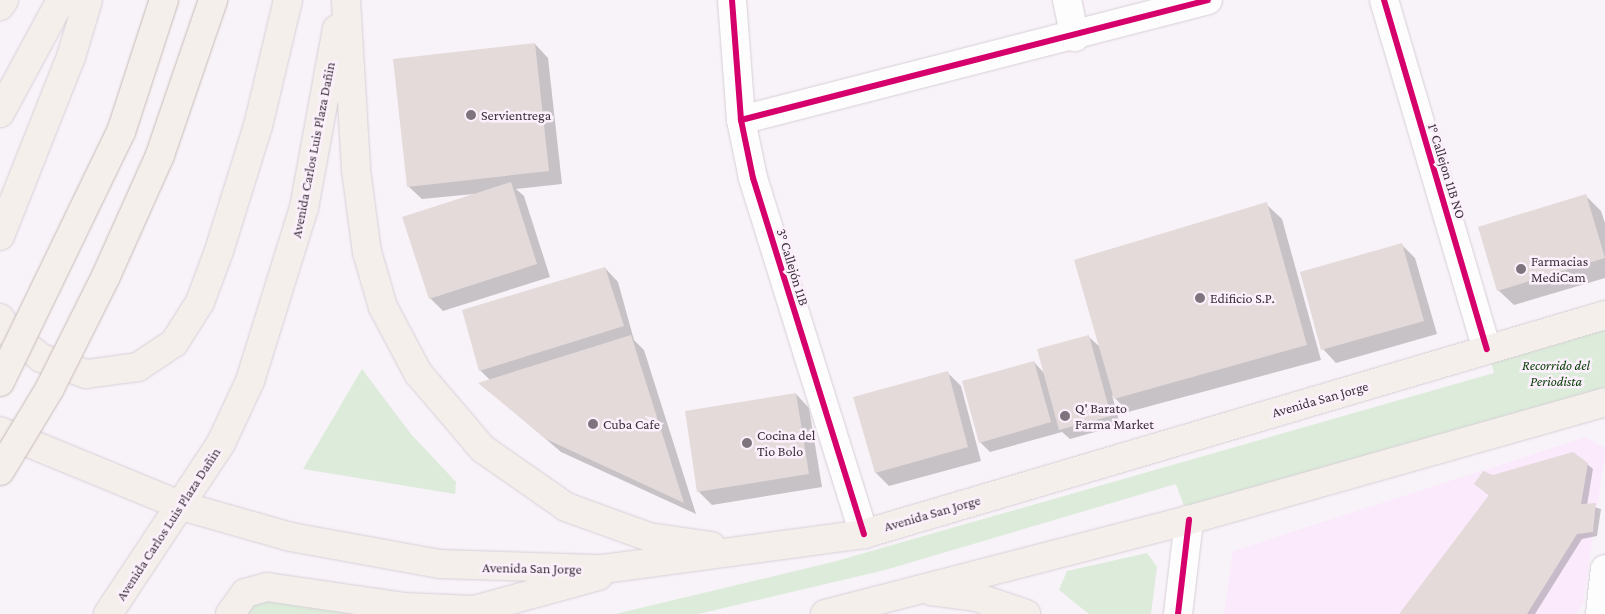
<!DOCTYPE html>
<meta charset="utf-8">
<style>
body{margin:0}
#map{position:relative;width:1605px;height:614px;overflow:hidden;background:#f8f3f8;font-family:"Crimson Pro",serif}
div>[style]{position:absolute}
.built>*{inset:0;background:#fbeafc}
.green>*{inset:0;background:#dcebda}
.shadow>*{inset:0;background:#0003}
.building>*{inset:0;background:#e4dada}
.roads{filter:drop-shadow(0 0 1px #d7cfd7) drop-shadow(0 0 1px #d7cfd7)}
.minor>*{height:28px;margin:-14px;padding:0 14px;transform-origin:14px;border-radius:14px;background:#fefdfe}
.major>*{height:28px;margin:-14px;padding:0 14px;transform-origin:14px;border-radius:14px;background:#f5efec}
.bridges{filter:drop-shadow(0 0 1px #c7bab8) drop-shadow(0 0 1px #c7bab8)}
.major-bridge>*{height:28px;margin:-14px;padding:0 14px;transform-origin:14px;border-radius:14px;background:#f5efec}
.cycleway>*{height:6px;margin:-3px;padding:0 3px;transform-origin:3px;border-radius:3px;background:#d6006c}
.dots>*{width:14px;height:14px;translate:-50% -50%;box-sizing:border-box;border:2px solid #fbf0fb;border-radius:50%}
span{translate:-50% -50%;white-space:nowrap;text-align:center;line-height:1.15;-webkit-text-stroke:5px #fbf0fb;paint-order:stroke}
.poi-label{font-size:14px;color:#3b303b}
.left{translate:0 -50%;text-align:left}
.street-label{font-size:14px;color:#3b303b}
.park-label{font-size:14px;color:#073b04;font-style:italic}
</style>
<div id="map">
<div class="built">
<i style="clip-path:polygon(1586px 437px,1605px 448px,1605px 455px,1583px 604px,1576px 614px,1224px 614px,1233px 551px)"></i>
</div>
<div class="green">
<i style="clip-path:polygon(1605px 315px,1605px 402px,1189px 520px,1176px 484px,885px 570px,698px 614px,615px 614px,833px 562px,1494px 373px,1487px 349px)"></i>
<i style="clip-path:polygon(362px 369px,411px 434px,456px 482px,455px 494px,303px 469px)"></i>
<i style="clip-path:polygon(1147px 553px,1157px 567px,1151px 614px,1089px 614px,1059px 590px,1067px 571px)"></i>
<i style="clip-path:polygon(257px 596px,366px 614px,240px 614px)"></i>
</div>
<div class="shadow">
<i style="clip-path:polygon(535px 44px,548px 58px,562px 184px,516px 189px,524px 196px,550px 277px,443px 311px,430px 298px,474px 194px,422px 199px,408px 186px)"></i>
<i style="clip-path:polygon(1586px 196px,1601px 211px,1605px 223px,1605px 278px,1514px 305px,1498px 290px)"></i>
<i style="clip-path:polygon(1266px 204px,1282px 219px,1321px 360px,1128px 412px,1112px 395px,1120px 425px,1070px 439px,1062px 432px,990px 452px,980px 442px,1034px 362px,1044px 373px,1088px 336px,1101px 348px,1075px 260px)"></i>
<i style="clip-path:polygon(1402px 245px,1415px 258px,1437px 334px,1336px 363px,1323px 349px)"></i>
<i style="clip-path:polygon(605px 268px,618px 282px,634px 340px,644px 350px,696px 514px,561px 452px,480px 383px,490px 380px,480px 370px)"></i>
<i style="clip-path:polygon(947px 372px,961px 386px,981px 461px,889px 486px,876px 473px,855px 398px)"></i>
<i style="clip-path:polygon(796px 394px,809px 408px,822px 487px,712px 505px,699px 492px,686px 412px)"></i>
<i style="clip-path:polygon(1587px 464px,1593px 469px,1587px 505px,1601px 509px,1597px 536px,1582px 539px,1535px 614px,1401px 614px,1490px 496px,1475px 484px,1493px 476px)"></i>
</div>
<div class="building">
<i style="clip-path:polygon(535px 43px,549px 171px,407px 187px,393px 59px)"></i>
<i style="clip-path:polygon(511px 182px,537px 264px,429px 299px,402px 217px)"></i>
<i style="clip-path:polygon(1586px 194px,1605px 258px,1497px 291px,1478px 227px)"></i>
<i style="clip-path:polygon(1267px 202px,1307px 345px,1114px 399px,1074px 260px)"></i>
<i style="clip-path:polygon(1402px 243px,1424px 321px,1321px 350px,1300px 272px)"></i>
<i style="clip-path:polygon(605px 267px,624px 326px,479px 371px,462px 310px)"></i>
<i style="clip-path:polygon(631px 335px,684px 503px,546px 439px,478px 383px)"></i>
<i style="clip-path:polygon(1089px 335px,1111px 416px,1059px 430px,1037px 349px)"></i>
<i style="clip-path:polygon(1034px 361px,1051px 422px,979px 443px,962px 381px)"></i>
<i style="clip-path:polygon(948px 371px,968px 447px,875px 473px,853px 397px)"></i>
<i style="clip-path:polygon(796px 393px,809px 474px,697px 492px,685px 411px)"></i>
<i style="clip-path:polygon(1573px 452px,1588px 463px,1581px 504px,1596px 503px,1593px 532px,1577px 534px,1527px 614px,1399px 614px,1489px 495px,1474px 484px,1483px 471px,1493px 475px)"></i>
</div>
<div class="roads">
<div class="minor">
<i style="left:732px;top:0;width:120px;rotate:85.7deg"></i>
<i style="left:741px;top:120px;width:59px;rotate:78.3deg"></i>
<i style="left:753px;top:178px;width:373px;rotate:72.7deg"></i>
<i style="left:1067px;top:0;width:38px;rotate:78deg"></i>
<i style="left:1384px;top:0;width:364px;rotate:73.6deg"></i>
<i style="left:741px;top:120px;width:482px;rotate:-14.4deg"></i>
<i style="left:1178px;top:614px;width:95px;rotate:-83.3deg"></i>
<i style="left:1600px;top:614px;width:45px;rotate:-83.7deg"></i>
</div>
<div class="major">
<i style="left:346px;top:0;width:170px;rotate:86.6deg"></i>
<i style="left:356px;top:170px;width:83px;rotate:82.4deg"></i>
<i style="left:367px;top:252px;width:57px;rotate:73.8deg"></i>
<i style="left:383px;top:307px;width:75px;rotate:62.1deg"></i>
<i style="left:418px;top:373px;width:100px;rotate:49.5deg"></i>
<i style="left:483px;top:449px;width:101px;rotate:34.9deg"></i>
<i style="left:566px;top:507px;width:88px;rotate:19.9deg"></i>
<i style="left:649px;top:537px;width:63px;rotate:8.3deg"></i>
<i style="left:0;top:6px;width:7px;rotate:-56deg"></i>
<i style="left:0;top:113px;width:128px;rotate:-61.6deg"></i>
<i style="left:0;top:236px;width:193px;rotate:-68.4deg"></i>
<i style="left:71px;top:57px;width:59px;rotate:-73.4deg"></i>
<i style="left:0;top:318px;width:21px;rotate:55deg"></i>
<i style="left:12px;top:335px;width:37px;rotate:38deg"></i>
<i style="left:41px;top:358px;width:48px;rotate:19.6deg"></i>
<i style="left:86px;top:374px;width:52px;rotate:-7.7deg"></i>
<i style="left:138px;top:367px;width:43px;rotate:-33.7deg"></i>
<i style="left:174px;top:343px;width:49px;rotate:-57.6deg"></i>
<i style="left:200px;top:302px;width:54px;rotate:-69.6deg"></i>
<i style="left:219px;top:251px;width:131px;rotate:-72.7deg"></i>
<i style="left:258px;top:126px;width:130px;rotate:-76.6deg"></i>
<i style="left:0;top:431px;width:197px;rotate:22.4deg"></i>
<i style="left:182px;top:506px;width:113px;rotate:15.9deg"></i>
<i style="left:291px;top:537px;width:151px;rotate:10.3deg"></i>
<i style="left:440px;top:564px;width:163px;rotate:1.8deg"></i>
<i style="left:603px;top:569px;width:263px;rotate:-7.6deg"></i>
<i style="left:864px;top:534px;width:773px;rotate:-16.46deg"></i>
<i style="left:931px;top:591px;width:45px;rotate:7.6deg"></i>
<i style="left:976px;top:597px;width:53px;rotate:18.8deg"></i>
<i style="left:108px;top:614px;width:205px;rotate:-56.5deg"></i>
<i style="left:221px;top:443px;width:68px;rotate:-64.9deg"></i>
<i style="left:250px;top:381px;width:181px;rotate:-72.7deg"></i>
<i style="left:304px;top:208px;width:182px;rotate:-79.6deg"></i>
<i style="left:230px;top:614px;width:26px;rotate:-54deg"></i>
<i style="left:245px;top:593px;width:23px;rotate:-15deg"></i>
<i style="left:267px;top:587px;width:138px;rotate:8.3deg"></i>
<i style="left:404px;top:607px;width:70px;rotate:2.5deg"></i>
<i style="left:474px;top:610px;width:129px;rotate:-15.3deg"></i>
<i style="left:825px;top:614px;width:376px;rotate:-14.5deg"></i>
<i style="left:1189px;top:520px;width:432px;rotate:-15.8deg"></i>
</div>
</div>
<div class="bridges">
<div class="major-bridge">
<i style="left:0;top:382px;width:278px;rotate:-64.2deg"></i>
<i style="left:121px;top:132px;width:139px;rotate:-72deg"></i>
<i style="left:0;top:471px;width:97px;rotate:-58.9deg"></i>
<i style="left:50px;top:388px;width:125px;rotate:-63.4deg"></i>
<i style="left:106px;top:276px;width:133px;rotate:-65.9deg"></i>
<i style="left:160px;top:155px;width:164px;rotate:-71.1deg"></i>
</div>
</div>
<div class="cycleway">
<i style="left:732px;top:0;width:120px;rotate:85.7deg"></i>
<i style="left:741px;top:120px;width:59px;rotate:78.3deg"></i>
<i style="left:753px;top:178px;width:373px;rotate:72.7deg"></i>
<i style="left:1384px;top:0;width:364px;rotate:73.6deg"></i>
<i style="left:741px;top:120px;width:482px;rotate:-14.4deg"></i>
<i style="left:1178px;top:614px;width:95px;rotate:-83.3deg"></i>
</div>
<div class="dots">
<i style="left:471px;top:115px;background:#7d747d"></i>
<i style="left:1521px;top:269px;background:#7d747d"></i>
<i style="left:1200px;top:298px;background:#7d747d"></i>
<i style="left:1065px;top:416px;background:#7d747d"></i>
<i style="left:593px;top:424px;background:#7d747d"></i>
<i style="left:747px;top:443px;background:#7d747d"></i>
</div>
<div class="poi-label">
<span class="left" style="left:481px;top:115px">Servientrega</span>
<span class="left" style="left:1531px;top:269px">Farmacias<br>MediCam</span>
<span class="left" style="left:1210px;top:298px">Edificio S.P.</span>
<span class="left" style="left:1075px;top:416px">Q' Barato<br>Farma Market</span>
<span class="left" style="left:603px;top:424px">Cuba Cafe</span>
<span class="left" style="left:757px;top:443px">Cocina del<br>Tio Bolo</span>
</div>
<div class="street-label">
<span style="left:313px;top:150px;rotate:-79deg">Avenida Carlos Luis Plaza Dañin</span>
<span style="left:1447px;top:171px;rotate:73deg">1° Callejon 11B NO</span>
<span style="left:793px;top:267px;rotate:73deg">3° Callejón 11B</span>
<span style="left:1320px;top:399px;rotate:-16deg">Avenida San Jorge</span>
<span style="left:932px;top:513px;rotate:-16deg">Avenida San Jorge</span>
<span style="left:168px;top:524px;rotate:-57deg">Avenida Carlos Luis Plaza Dañin</span>
<span style="left:532px;top:568px;rotate:1deg">Avenida San Jorge</span>
</div>
<div class="park-label">
<span style="left:1556px;top:373px">Recorrido del<br>Periodista</span>
</div>
</div>
